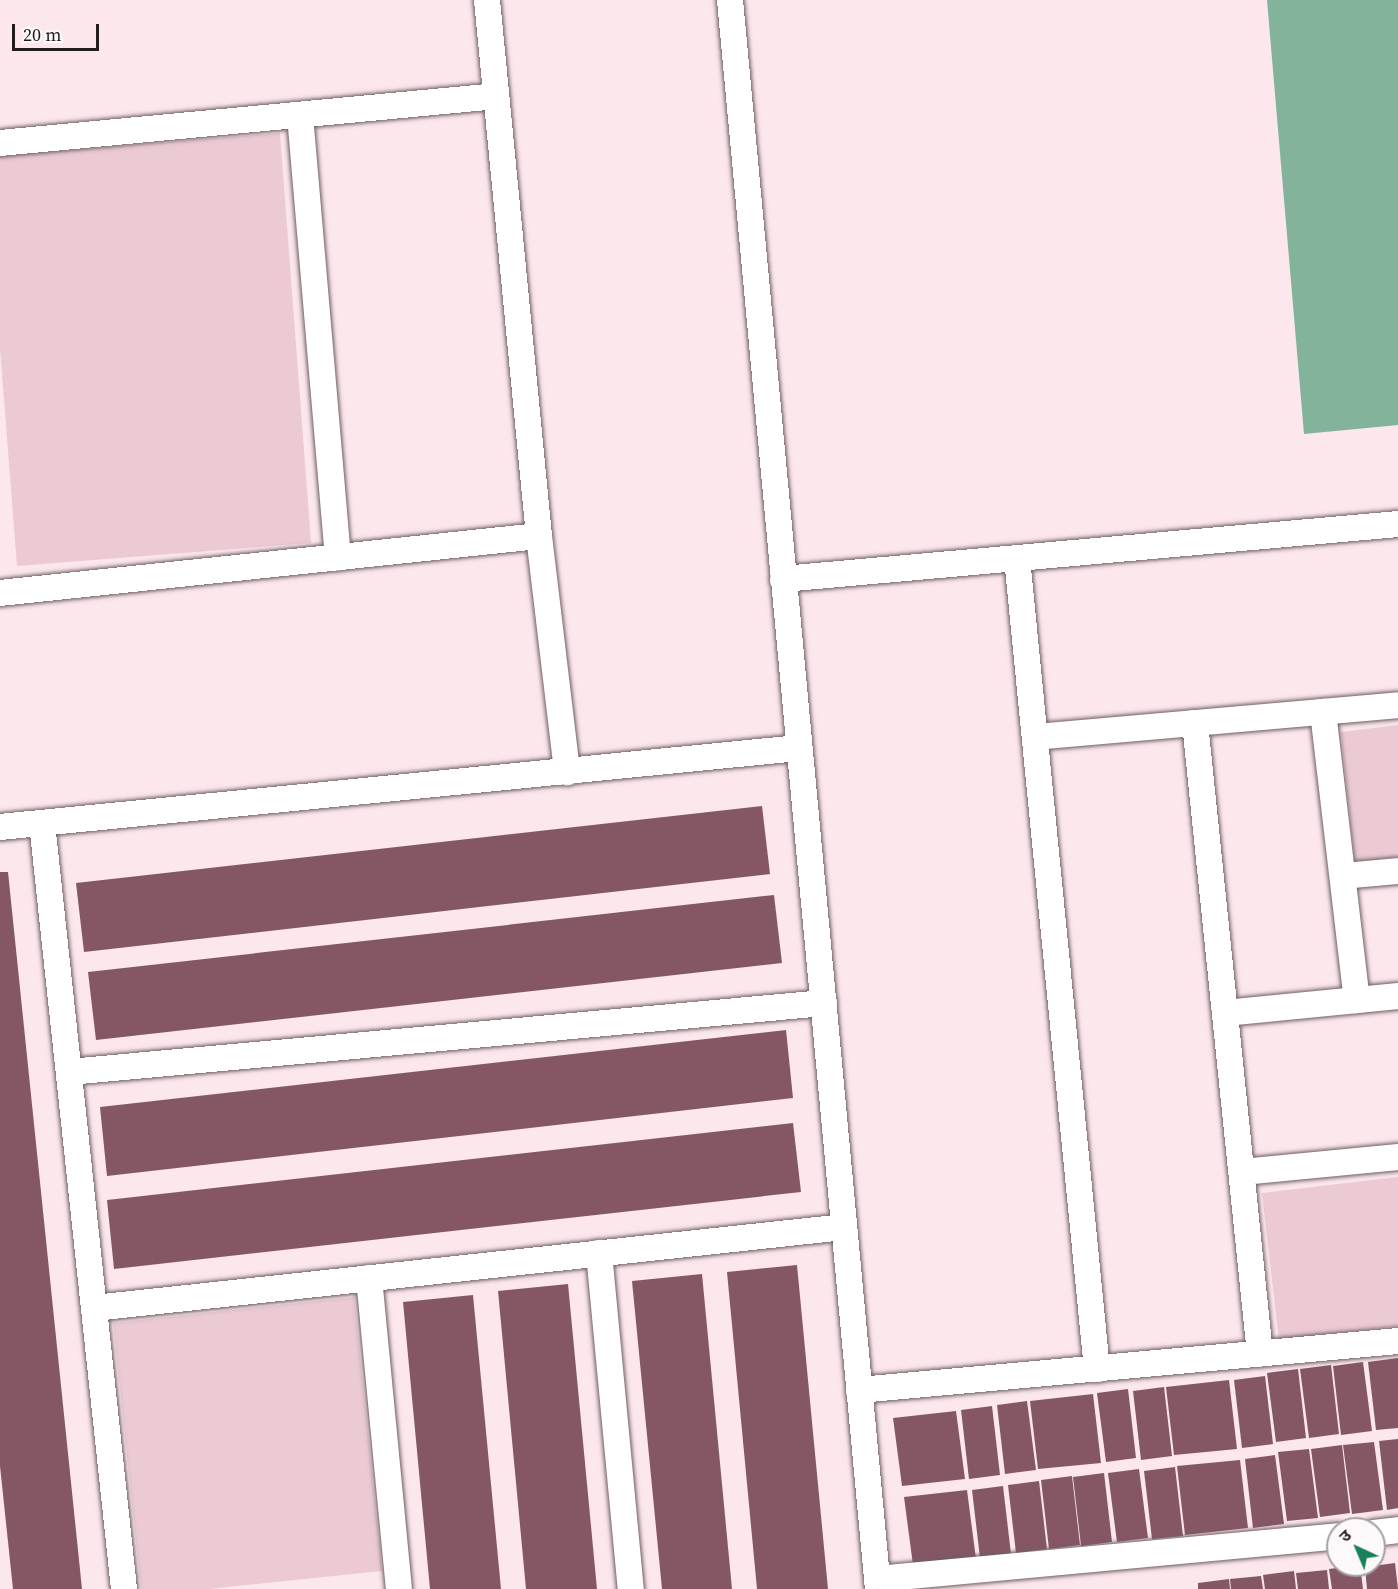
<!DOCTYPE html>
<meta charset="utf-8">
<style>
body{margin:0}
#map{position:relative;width:1398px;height:1589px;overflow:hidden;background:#fbe7ec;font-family:"Source Serif 4","Noto Sans Devanagari",serif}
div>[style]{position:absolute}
.green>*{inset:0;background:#ebcad3}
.water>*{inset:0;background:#83b49b}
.building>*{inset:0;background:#855765}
.roads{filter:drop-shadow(0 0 2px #6f5e63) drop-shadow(0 0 2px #6f5e63)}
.minor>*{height:26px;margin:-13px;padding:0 13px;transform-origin:13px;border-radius:13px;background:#fff}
span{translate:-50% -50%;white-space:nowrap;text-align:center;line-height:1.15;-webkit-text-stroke:6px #fdf9fa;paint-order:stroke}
.north{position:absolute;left:1326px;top:1517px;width:60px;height:60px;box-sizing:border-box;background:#fdf9fa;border:2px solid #a6a1a2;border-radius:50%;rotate:316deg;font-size:16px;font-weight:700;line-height:24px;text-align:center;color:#231c1d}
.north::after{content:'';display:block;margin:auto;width:21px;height:27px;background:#1b805a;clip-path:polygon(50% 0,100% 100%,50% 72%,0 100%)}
.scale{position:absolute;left:12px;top:24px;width:87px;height:27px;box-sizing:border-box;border:3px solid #231c1d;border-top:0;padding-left:8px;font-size:18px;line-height:21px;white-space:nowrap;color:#231c1d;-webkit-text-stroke:4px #fdf9fa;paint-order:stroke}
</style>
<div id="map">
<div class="green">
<i style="clip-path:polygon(280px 133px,311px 543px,17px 566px,0 348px,0 156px)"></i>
<i style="clip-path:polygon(1398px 725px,1398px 857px,1355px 862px,1341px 732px)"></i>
<i style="clip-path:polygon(1398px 1177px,1398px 1326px,1279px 1340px,1262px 1193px)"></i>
<i style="clip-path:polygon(354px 1297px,382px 1571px,209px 1589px,141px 1589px,113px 1323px)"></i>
</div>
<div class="water">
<i style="clip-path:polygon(1267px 0,1398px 0,1398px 425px,1304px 434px)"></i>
</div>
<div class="building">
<i style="clip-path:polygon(762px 806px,770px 874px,84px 952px,76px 883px)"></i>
<i style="clip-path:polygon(0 872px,8px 872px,82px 1589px,13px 1589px,0 1466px)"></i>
<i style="clip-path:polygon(774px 895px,782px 963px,96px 1040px,88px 972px)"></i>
<i style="clip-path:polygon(786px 1030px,793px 1098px,107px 1176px,100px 1107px)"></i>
<i style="clip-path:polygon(793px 1123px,801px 1192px,114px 1269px,107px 1200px)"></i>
<i style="clip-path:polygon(797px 1265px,828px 1589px,757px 1589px,727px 1272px)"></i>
<i style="clip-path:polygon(702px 1274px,732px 1589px,662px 1589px,632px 1281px)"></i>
<i style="clip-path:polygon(568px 1284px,597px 1589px,526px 1589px,498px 1291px)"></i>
<i style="clip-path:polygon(473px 1295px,501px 1589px,430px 1589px,403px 1302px)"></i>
<i style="clip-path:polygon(1398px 1358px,1398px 1428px,1376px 1430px,1368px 1362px)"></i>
<i style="clip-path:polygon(1363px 1362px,1372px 1431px,1341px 1435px,1333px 1366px)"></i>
<i style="clip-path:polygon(1331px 1365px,1339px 1434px,1309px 1438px,1300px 1369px)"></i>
<i style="clip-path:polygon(1298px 1369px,1306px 1438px,1276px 1442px,1267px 1373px)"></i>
<i style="clip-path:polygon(1265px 1376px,1273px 1444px,1242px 1448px,1234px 1380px)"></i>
<i style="clip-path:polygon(1229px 1380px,1237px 1449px,1174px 1455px,1166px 1387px)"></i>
<i style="clip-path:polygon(1164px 1387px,1172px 1456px,1141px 1460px,1133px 1391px)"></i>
<i style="clip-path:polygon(1128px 1389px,1136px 1458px,1106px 1462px,1097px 1393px)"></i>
<i style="clip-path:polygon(1093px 1394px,1101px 1463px,1038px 1469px,1030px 1401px)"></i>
<i style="clip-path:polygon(1027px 1401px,1036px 1470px,1005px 1474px,997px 1405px)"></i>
<i style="clip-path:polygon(992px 1406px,1000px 1475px,969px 1479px,961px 1410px)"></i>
<i style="clip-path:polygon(956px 1411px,965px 1479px,902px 1486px,893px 1418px)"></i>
<i style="clip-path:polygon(1398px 1439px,1398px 1508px,1387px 1510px,1379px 1441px)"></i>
<i style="clip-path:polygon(1374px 1442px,1383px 1510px,1352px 1514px,1343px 1445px)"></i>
<i style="clip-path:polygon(1342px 1445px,1350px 1513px,1320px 1517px,1311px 1449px)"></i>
<i style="clip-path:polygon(1309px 1449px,1318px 1518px,1287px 1521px,1278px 1452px)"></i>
<i style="clip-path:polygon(1275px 1455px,1284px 1524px,1253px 1528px,1245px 1459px)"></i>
<i style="clip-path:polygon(1240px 1460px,1248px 1528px,1185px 1535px,1177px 1466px)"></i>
<i style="clip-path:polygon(1175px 1467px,1183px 1536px,1152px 1539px,1144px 1471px)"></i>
<i style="clip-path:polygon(1139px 1469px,1148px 1538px,1117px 1542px,1108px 1473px)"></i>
<i style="clip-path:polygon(1104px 1473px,1112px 1542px,1081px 1546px,1073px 1477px)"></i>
<i style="clip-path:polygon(1072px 1476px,1080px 1545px,1049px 1549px,1041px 1480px)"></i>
<i style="clip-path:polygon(1039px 1481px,1047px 1549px,1016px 1553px,1008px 1485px)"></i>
<i style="clip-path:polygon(1003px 1486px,1011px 1554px,980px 1558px,972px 1490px)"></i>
<i style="clip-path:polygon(967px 1490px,976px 1559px,913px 1565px,904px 1497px)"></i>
<i style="clip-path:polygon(1395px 1563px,1398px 1589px,1367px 1589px,1365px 1567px)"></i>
<i style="clip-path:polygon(1360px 1565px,1363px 1589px,1332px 1589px,1329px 1569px)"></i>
<i style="clip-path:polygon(1327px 1570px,1329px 1589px,1298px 1589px,1296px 1573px)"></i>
<i style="clip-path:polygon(1294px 1571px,1296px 1589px,1265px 1589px,1263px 1575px)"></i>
<i style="clip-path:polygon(1261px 1576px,1263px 1589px,1231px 1589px,1230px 1579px)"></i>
<i style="clip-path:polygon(1229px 1579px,1230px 1589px,1198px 1589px,1198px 1583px)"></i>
</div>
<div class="roads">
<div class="minor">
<i style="left:487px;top:0;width:539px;rotate:84.46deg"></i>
<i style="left:539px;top:536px;width:238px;rotate:83.2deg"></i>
<i style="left:730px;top:0;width:1596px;rotate:84.68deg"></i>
<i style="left:300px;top:115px;width:444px;rotate:85.1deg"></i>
<i style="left:0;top:143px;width:498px;rotate:-5.4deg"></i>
<i style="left:1017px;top:558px;width:815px;rotate:84.37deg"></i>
<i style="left:783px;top:579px;width:617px;rotate:-5.11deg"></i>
<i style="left:0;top:593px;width:542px;rotate:-6.04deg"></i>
<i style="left:1323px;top:712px;width:290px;rotate:83.3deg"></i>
<i style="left:1195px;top:723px;width:634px;rotate:84.12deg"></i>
<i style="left:1035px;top:737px;width:364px;rotate:-5deg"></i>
<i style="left:42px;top:823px;width:770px;rotate:83.89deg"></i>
<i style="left:0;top:827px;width:803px;rotate:-5.65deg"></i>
<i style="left:1343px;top:876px;width:55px;rotate:-5.2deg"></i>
<i style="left:1225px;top:1013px;width:174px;rotate:-5.6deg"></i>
<i style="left:69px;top:1072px;width:758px;rotate:-5.22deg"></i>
<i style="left:1242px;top:1172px;width:157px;rotate:-5.5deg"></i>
<i style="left:599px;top:1253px;width:338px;rotate:84.6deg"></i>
<i style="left:369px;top:1278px;width:312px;rotate:84.5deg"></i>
<i style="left:94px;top:1308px;width:754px;rotate:-6.16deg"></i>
<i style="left:859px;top:1390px;width:541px;rotate:-5.19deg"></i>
<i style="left:1374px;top:1533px;width:24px;rotate:-7deg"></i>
<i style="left:877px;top:1579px;width:463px;rotate:-5.3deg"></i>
</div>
</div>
<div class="north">उ</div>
<div class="scale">20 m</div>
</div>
